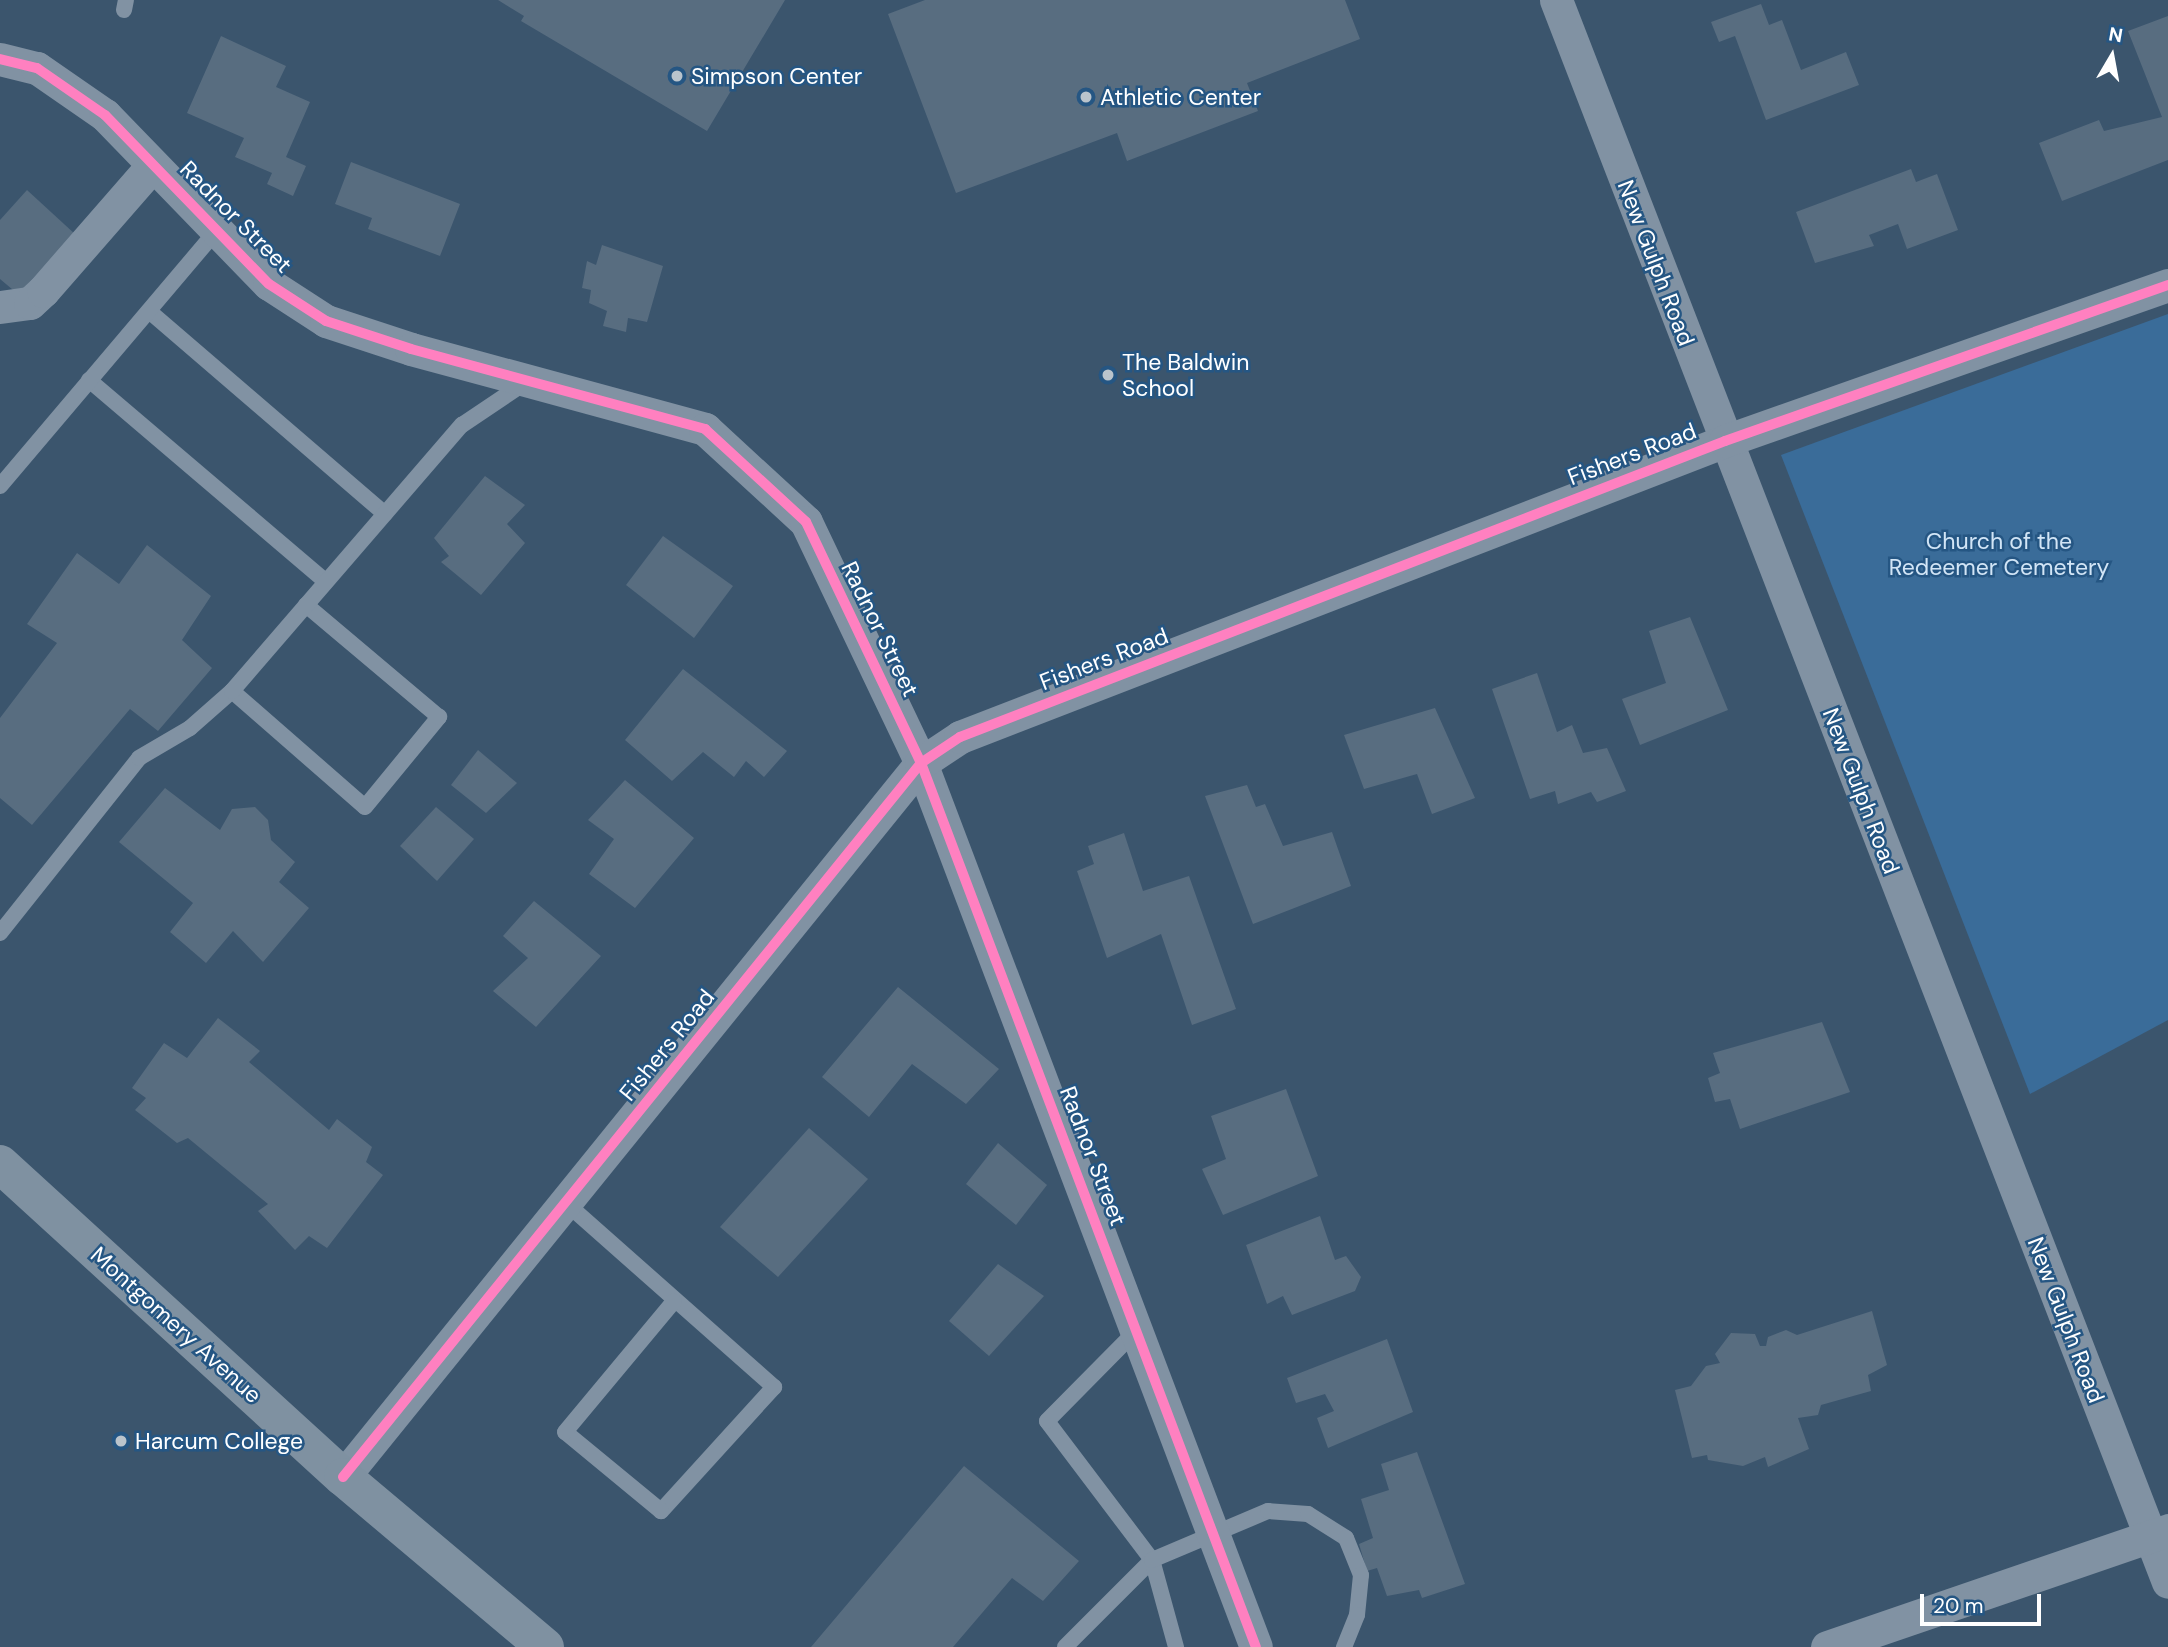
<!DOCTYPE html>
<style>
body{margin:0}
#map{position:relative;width:2168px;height:1647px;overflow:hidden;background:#3b556d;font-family:"DM Sans",sans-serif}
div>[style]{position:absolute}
.green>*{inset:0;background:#3a6c99}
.building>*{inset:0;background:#586d80}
.lane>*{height:16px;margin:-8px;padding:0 8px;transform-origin:8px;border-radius:8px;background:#8192a3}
.street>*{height:33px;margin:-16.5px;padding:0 16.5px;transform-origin:16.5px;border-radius:16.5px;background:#8192a3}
.primary>*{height:38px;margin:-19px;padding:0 19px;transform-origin:19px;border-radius:19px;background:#7f91a1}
.cycleway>*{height:10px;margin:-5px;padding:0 5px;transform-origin:5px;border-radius:5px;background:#ff80c0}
.dots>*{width:19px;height:19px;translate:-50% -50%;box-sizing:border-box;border:4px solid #255683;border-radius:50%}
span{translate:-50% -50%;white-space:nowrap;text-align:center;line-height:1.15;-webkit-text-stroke:5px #255683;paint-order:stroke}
.poi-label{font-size:23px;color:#fff}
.left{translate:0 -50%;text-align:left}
.street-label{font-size:23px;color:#fff}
.park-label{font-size:23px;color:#d2e5f6}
.north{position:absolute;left:2077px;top:21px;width:70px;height:70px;-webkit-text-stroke:5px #255683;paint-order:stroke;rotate:10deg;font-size:19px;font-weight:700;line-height:28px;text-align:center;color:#fff}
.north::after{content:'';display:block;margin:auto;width:24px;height:32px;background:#fff;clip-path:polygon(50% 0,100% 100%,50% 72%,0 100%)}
.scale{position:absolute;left:1920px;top:1594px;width:121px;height:32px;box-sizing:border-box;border:4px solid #fff;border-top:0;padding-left:9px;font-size:21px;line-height:24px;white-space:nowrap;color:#fff;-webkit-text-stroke:5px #255683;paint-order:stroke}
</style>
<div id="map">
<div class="green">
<i style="clip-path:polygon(2168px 314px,2168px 1020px,2030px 1094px,1781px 455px)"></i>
</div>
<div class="building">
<i style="clip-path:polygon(498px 0,785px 0,707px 131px,521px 21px,524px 16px)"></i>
<i style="clip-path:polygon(925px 0,1345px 0,1360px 39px,1247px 83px,1258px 111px,1127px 161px,1117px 133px,956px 193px,888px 14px)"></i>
<i style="clip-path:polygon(1761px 4px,1769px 25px,1782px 20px,1801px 70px,1846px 52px,1859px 85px,1766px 120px,1735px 36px,1719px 42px,1711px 22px)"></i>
<i style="clip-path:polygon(2168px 16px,2168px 160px,2062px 201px,2039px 143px,2099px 120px,2104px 131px,2162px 117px,2128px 31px)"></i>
<i style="clip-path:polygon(221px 36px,286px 66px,276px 87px,310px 102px,286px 157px,306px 166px,293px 196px,267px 184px,272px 173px,235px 157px,244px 138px,187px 113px)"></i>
<i style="clip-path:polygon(351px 162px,460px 204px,440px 256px,368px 229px,372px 218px,335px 204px)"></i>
<i style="clip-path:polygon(1911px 169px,1916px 182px,1937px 174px,1958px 230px,1907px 249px,1898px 224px,1869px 235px,1874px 246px,1815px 263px,1796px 212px)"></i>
<i style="clip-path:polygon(27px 190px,76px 235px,19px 295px,0 279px,0 220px)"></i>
<i style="clip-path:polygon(602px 245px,663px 266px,647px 322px,628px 318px,626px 332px,603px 326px,607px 311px,589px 303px,591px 290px,582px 288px,587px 261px,596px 265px)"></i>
<i style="clip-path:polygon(485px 476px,525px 505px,507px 524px,525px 543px,481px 595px,441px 562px,449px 556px,434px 538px)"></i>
<i style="clip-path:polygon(663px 536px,733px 586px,694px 638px,626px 585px)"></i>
<i style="clip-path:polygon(147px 545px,211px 596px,182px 640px,212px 668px,158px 731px,130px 709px,32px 825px,0 798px,0 718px,57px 643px,27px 624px,77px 553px,119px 584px)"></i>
<i style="clip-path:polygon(1690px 617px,1728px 710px,1640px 745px,1622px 699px,1666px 683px,1649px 631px)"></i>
<i style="clip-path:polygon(683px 669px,787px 751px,764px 777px,746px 761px,734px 777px,703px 752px,672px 781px,625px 740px)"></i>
<i style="clip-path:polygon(1537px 673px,1557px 732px,1572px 725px,1583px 753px,1607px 748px,1626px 791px,1597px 802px,1591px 792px,1558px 804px,1555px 791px,1530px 799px,1492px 689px)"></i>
<i style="clip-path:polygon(1435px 708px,1475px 798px,1432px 814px,1417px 774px,1364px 789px,1344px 735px)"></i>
<i style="clip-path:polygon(478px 750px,517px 783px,486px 813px,451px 785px)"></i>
<i style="clip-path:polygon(625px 780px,694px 838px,635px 908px,589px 874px,614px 839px,588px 820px)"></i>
<i style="clip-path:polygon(1247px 785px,1256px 807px,1265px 804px,1283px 846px,1332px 832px,1351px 886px,1253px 924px,1205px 796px)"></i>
<i style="clip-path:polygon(165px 788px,220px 830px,232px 809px,255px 807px,268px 820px,271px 840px,295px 862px,279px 882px,309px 908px,263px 962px,233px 931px,206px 963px,170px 932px,193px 903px,119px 842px)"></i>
<i style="clip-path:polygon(436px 807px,474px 839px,437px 881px,400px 846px)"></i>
<i style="clip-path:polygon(1124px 833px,1143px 891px,1189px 876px,1236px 1009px,1192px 1025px,1161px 934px,1107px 958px,1077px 871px,1094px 864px,1088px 846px)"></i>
<i style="clip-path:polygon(534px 901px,601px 956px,536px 1027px,493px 991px,528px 958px,503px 936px)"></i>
<i style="clip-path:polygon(898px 987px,999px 1069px,966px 1104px,912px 1064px,869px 1117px,822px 1077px)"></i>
<i style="clip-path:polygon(218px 1018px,260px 1051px,249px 1062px,329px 1130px,337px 1119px,372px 1147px,366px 1162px,383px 1175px,327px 1248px,309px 1236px,295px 1250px,258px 1211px,268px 1204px,188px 1138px,177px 1143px,135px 1110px,146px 1098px,132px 1088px,164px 1043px,187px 1058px)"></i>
<i style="clip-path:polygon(1822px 1022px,1850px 1092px,1740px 1129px,1730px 1099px,1715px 1102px,1708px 1078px,1720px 1073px,1713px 1053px)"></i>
<i style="clip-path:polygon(1286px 1089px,1318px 1176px,1223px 1215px,1202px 1169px,1226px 1159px,1211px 1116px)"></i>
<i style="clip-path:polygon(809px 1128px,868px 1179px,778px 1277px,720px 1227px)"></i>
<i style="clip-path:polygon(998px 1143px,1047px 1185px,1016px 1225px,966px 1184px)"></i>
<i style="clip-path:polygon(1320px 1216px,1335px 1260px,1346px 1256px,1361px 1277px,1355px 1291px,1292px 1315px,1283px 1296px,1267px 1304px,1246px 1245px)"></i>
<i style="clip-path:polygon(998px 1264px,1044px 1296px,989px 1356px,949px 1321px)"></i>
<i style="clip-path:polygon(1872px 1311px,1887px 1365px,1868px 1375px,1871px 1391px,1821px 1405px,1818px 1415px,1798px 1418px,1809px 1449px,1768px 1467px,1765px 1457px,1743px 1466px,1708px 1460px,1707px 1455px,1692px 1458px,1675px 1390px,1691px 1386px,1706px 1366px,1720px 1363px,1715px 1354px,1731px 1333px,1755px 1334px,1760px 1346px,1766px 1346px,1768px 1337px,1786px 1330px,1797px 1335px)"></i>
<i style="clip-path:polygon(1387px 1339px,1413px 1412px,1328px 1448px,1317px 1418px,1334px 1411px,1325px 1394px,1296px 1403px,1287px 1378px)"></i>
<i style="clip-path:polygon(1417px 1452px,1465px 1584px,1422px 1598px,1419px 1590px,1387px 1596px,1377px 1568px,1367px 1571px,1359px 1544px,1373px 1538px,1361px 1499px,1389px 1490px,1381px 1464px)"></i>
<i style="clip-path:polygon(964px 1466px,1079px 1561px,1043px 1601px,1012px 1578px,953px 1647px,811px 1647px)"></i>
</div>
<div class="lane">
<i style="left:124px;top:10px;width:10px;rotate:-79deg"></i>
<i style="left:149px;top:311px;width:311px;rotate:40.7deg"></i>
<i style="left:89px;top:380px;width:311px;rotate:40.4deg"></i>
<i style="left:0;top:486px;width:336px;rotate:-49.7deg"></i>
<i style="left:232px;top:691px;width:176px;rotate:41.1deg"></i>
<i style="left:365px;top:807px;width:117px;rotate:-50.6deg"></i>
<i style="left:439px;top:717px;width:174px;rotate:-139.9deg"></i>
<i style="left:0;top:933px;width:223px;rotate:-51.5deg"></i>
<i style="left:139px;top:758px;width:59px;rotate:-30.5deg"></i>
<i style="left:190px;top:728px;width:56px;rotate:-41.4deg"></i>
<i style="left:232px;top:691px;width:352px;rotate:-49.2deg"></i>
<i style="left:462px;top:425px;width:77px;rotate:-33.9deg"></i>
<i style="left:566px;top:1203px;width:278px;rotate:41.5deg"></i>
<i style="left:774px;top:1387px;width:168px;rotate:132.3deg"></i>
<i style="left:661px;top:1511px;width:124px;rotate:-140.5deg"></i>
<i style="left:565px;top:1432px;width:170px;rotate:-50.2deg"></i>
<i style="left:1065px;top:1647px;width:123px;rotate:-45deg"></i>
<i style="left:1152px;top:1560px;width:174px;rotate:-127.1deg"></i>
<i style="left:1047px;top:1421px;width:127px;rotate:-45.3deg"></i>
<i style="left:1176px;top:1647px;width:90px;rotate:-105.4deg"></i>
<i style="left:1152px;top:1560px;width:126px;rotate:-22.9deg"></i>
<i style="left:1268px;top:1511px;width:40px;rotate:4.3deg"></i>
<i style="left:1308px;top:1514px;width:45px;rotate:32.3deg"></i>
<i style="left:1346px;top:1538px;width:40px;rotate:68deg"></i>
<i style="left:1361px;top:1575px;width:40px;rotate:95.7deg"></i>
<i style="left:1357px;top:1615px;width:35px;rotate:112deg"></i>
</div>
<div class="street">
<i style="left:1556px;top:0;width:1696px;rotate:68.85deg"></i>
<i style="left:0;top:59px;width:38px;rotate:14deg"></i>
<i style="left:37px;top:68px;width:83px;rotate:34.7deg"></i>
<i style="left:105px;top:115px;width:235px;rotate:45.9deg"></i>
<i style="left:269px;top:284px;width:68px;rotate:33deg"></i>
<i style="left:326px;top:321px;width:89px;rotate:18.2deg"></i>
<i style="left:411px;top:349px;width:305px;rotate:15.2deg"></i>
<i style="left:705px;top:429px;width:137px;rotate:42.6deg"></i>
<i style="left:806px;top:522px;width:267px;rotate:64.5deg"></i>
<i style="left:921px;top:763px;width:945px;rotate:69.25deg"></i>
<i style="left:0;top:307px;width:30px;rotate:-8deg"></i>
<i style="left:30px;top:303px;width:18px;rotate:-43deg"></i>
<i style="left:43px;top:291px;width:167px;rotate:-48.9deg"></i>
<i style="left:343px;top:1477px;width:919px;rotate:-51.01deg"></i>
<i style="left:921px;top:763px;width:47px;rotate:-33.7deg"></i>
<i style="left:960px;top:737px;width:820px;rotate:-21.15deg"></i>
<i style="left:1725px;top:441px;width:470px;rotate:-19.4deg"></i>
<i style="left:1827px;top:1647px;width:361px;rotate:-18.9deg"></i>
</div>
<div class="primary">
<i style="left:0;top:1164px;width:464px;rotate:42.4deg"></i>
<i style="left:343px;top:1477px;width:264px;rotate:40.1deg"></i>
</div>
<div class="cycleway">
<i style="left:0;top:59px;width:38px;rotate:14deg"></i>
<i style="left:37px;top:68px;width:83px;rotate:34.7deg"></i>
<i style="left:105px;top:115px;width:235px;rotate:45.9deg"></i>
<i style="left:269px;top:284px;width:68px;rotate:33deg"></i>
<i style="left:326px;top:321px;width:89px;rotate:18.2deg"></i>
<i style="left:411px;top:349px;width:305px;rotate:15.2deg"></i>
<i style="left:705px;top:429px;width:137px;rotate:42.6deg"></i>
<i style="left:806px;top:522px;width:267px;rotate:64.5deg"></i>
<i style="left:921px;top:763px;width:945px;rotate:69.25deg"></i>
<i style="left:343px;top:1477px;width:919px;rotate:-51.01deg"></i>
<i style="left:921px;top:763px;width:47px;rotate:-33.7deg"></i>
<i style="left:960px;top:737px;width:820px;rotate:-21.15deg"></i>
<i style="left:1725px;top:441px;width:470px;rotate:-19.4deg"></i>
</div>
<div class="dots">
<i style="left:677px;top:76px;background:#bac4cc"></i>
<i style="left:1086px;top:97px;background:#bac4cc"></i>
<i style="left:1108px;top:375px;background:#bac4cc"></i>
<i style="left:121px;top:1441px;background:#bac4cc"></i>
</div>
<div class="poi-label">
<span class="left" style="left:691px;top:76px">Simpson Center</span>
<span class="left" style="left:1100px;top:97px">Athletic Center</span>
<span class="left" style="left:1122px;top:375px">The Baldwin<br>School</span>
<span class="left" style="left:135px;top:1441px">Harcum College</span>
</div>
<div class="street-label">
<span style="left:236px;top:217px;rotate:45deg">Radnor Street</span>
<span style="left:1656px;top:263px;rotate:69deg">New Gulph Road</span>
<span style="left:1632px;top:454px;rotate:-21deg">Fishers Road</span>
<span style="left:880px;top:629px;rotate:64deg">Radnor Street</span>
<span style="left:1104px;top:659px;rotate:-21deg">Fishers Road</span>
<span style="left:1861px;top:791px;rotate:69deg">New Gulph Road</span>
<span style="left:667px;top:1045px;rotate:-51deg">Fishers Road</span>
<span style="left:1093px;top:1156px;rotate:69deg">Radnor Street</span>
<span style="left:2066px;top:1320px;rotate:69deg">New Gulph Road</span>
<span style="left:176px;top:1325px;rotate:42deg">Montgomery Avenue</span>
</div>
<div class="park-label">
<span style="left:1999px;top:554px">Church of the<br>Redeemer Cemetery</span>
</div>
<div class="north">N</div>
<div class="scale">20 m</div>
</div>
